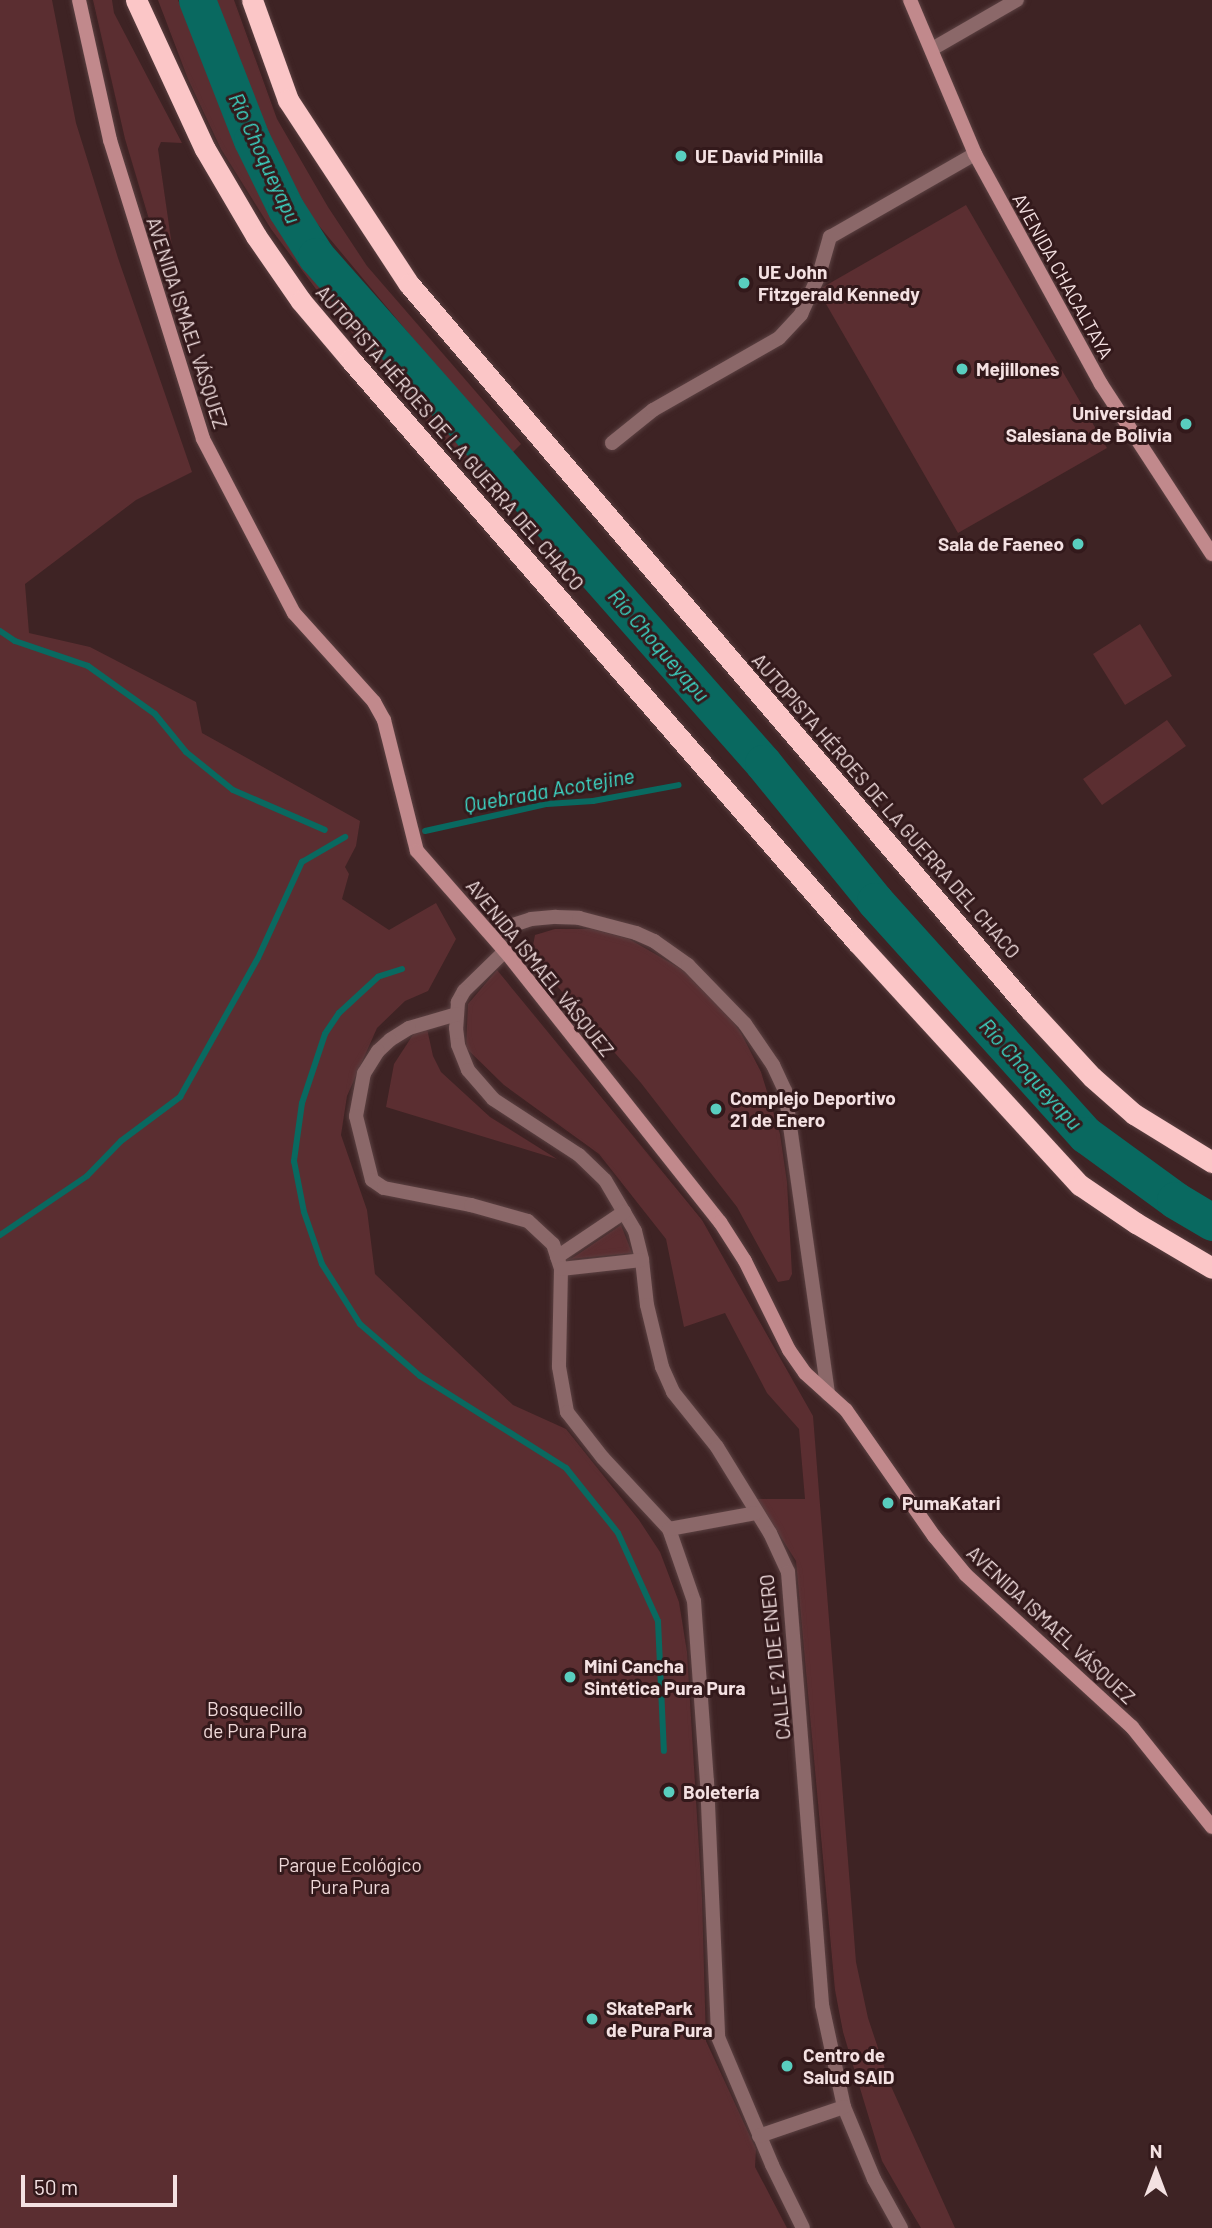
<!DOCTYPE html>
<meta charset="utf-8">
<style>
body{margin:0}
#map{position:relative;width:1212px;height:2228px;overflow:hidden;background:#3e2324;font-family:Barlow,sans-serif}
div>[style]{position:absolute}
.green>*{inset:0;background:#5b2e31}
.stream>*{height:6px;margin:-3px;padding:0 3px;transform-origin:3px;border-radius:3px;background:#096960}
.river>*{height:37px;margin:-18.5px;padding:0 18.5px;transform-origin:18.5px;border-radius:18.5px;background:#096960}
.roads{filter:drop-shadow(0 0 2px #5b4142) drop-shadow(0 0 2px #5b4142)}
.street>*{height:14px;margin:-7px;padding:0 7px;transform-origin:7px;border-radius:7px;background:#8b6869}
.secondary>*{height:14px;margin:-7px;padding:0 7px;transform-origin:7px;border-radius:7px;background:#c1898c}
.highway>*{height:21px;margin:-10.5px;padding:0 10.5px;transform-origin:10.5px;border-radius:10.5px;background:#fbc6c7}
.dots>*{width:19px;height:19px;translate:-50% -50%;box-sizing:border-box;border:4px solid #33191b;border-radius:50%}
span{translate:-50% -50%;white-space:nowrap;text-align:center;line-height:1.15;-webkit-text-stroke:6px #33191b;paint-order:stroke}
.poi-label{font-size:19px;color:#f4e1e2;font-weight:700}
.left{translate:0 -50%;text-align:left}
.right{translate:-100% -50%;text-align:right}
.street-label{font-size:19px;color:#f4e1e2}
.park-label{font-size:19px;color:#efd8d8}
.water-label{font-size:21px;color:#3ddecc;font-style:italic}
.north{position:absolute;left:1121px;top:2137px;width:70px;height:70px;-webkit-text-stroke:5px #33191b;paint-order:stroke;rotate:0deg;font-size:19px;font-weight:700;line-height:28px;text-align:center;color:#f4e1e2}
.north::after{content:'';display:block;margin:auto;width:24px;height:32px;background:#f4e1e2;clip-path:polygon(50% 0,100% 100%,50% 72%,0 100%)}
.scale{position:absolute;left:21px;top:2175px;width:156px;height:32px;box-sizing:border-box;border:4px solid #f4e1e2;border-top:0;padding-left:9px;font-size:21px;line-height:24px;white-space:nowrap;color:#f4e1e2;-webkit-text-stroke:5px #33191b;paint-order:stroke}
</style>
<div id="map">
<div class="green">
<i style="clip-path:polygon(0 0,52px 0,76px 123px,118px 258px,192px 472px,136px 500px,25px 584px,29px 633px,90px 647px,196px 702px,202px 733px,360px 821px,356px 846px,345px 867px,349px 874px,342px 899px,389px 930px,436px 903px,456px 939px,428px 991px,405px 1001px,377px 1028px,347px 1096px,341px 1135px,367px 1210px,375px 1274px,513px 1405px,566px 1429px,639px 1520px,660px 1552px,679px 1602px,687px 1652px,702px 1898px,706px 2041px,756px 2149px,755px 2167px,787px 2228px,0 2228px)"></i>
<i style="clip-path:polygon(93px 0,112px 0,114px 13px,182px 143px,161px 142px,158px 149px,176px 274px,166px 276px,125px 139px)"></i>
<i style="clip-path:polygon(158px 0,178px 0,235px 136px,281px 225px,495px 466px,475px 478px,325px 301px,271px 229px,221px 149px,188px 79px)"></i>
<i style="clip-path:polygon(212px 0,234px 0,277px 119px,328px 207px,367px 266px,521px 444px,510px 455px,310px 215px,260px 126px)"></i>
<i style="clip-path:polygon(966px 205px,1107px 448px,958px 533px,818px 290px)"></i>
<i style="clip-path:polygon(1140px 624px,1172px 676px,1125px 705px,1093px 654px)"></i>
<i style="clip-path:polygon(1167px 720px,1186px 746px,1102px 805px,1083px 779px)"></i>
<i style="clip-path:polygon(555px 929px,592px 929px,629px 939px,690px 974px,718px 1001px,741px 1033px,761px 1072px,780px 1134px,787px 1182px,792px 1274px,789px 1280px,778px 1282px,737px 1207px,641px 1083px,531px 956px,535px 935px)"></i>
<i style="clip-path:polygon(497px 970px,702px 1220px,813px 1416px,856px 1962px,868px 2018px,890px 2084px,955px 2228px,921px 2228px,908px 2206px,882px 2161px,843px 2032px,835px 1990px,796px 1561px,757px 1499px,805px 1499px,799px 1429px,767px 1393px,725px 1313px,684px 1327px,666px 1239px,599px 1154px,504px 1085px,466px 1048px,468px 1004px)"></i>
<i style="clip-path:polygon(426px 1024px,433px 1056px,441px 1072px,490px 1117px,557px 1159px,386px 1107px,394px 1064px,418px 1027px)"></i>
<i style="clip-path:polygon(621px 1225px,632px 1253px,571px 1259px)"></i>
</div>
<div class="stream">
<i style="left:0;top:631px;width:18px;rotate:34deg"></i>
<i style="left:15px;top:641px;width:77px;rotate:18.9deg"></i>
<i style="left:88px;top:666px;width:82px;rotate:35.6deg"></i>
<i style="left:155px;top:714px;width:49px;rotate:50.8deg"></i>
<i style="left:186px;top:752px;width:60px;rotate:39deg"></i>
<i style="left:233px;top:790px;width:100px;rotate:23.5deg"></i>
<i style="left:425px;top:831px;width:125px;rotate:-12.5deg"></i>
<i style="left:547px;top:804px;width:46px;rotate:-3.7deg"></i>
<i style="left:593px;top:801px;width:87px;rotate:-10.5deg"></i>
<i style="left:402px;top:969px;width:25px;rotate:162deg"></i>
<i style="left:378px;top:977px;width:53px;rotate:137.3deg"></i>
<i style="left:339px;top:1013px;width:25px;rotate:124deg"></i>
<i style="left:325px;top:1034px;width:73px;rotate:108.4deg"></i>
<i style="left:302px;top:1103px;width:59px;rotate:97.9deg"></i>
<i style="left:294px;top:1161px;width:52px;rotate:78.9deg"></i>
<i style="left:304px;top:1212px;width:55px;rotate:70.9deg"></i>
<i style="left:322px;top:1264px;width:71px;rotate:57.7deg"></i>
<i style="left:360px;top:1324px;width:79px;rotate:40.9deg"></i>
<i style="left:420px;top:1376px;width:173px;rotate:32.2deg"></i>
<i style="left:566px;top:1468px;width:83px;rotate:51.3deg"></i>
<i style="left:618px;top:1533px;width:97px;rotate:65.6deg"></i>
<i style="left:658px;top:1621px;width:130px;rotate:87.4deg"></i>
<i style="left:0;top:1235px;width:105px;rotate:-34.1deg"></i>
<i style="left:87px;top:1176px;width:49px;rotate:-45.8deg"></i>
<i style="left:121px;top:1141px;width:74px;rotate:-36.7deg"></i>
<i style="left:180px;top:1097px;width:159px;rotate:-60.7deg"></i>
<i style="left:258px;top:958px;width:106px;rotate:-65.4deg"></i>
<i style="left:302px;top:862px;width:50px;rotate:-30.2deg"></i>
</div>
<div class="river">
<i style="left:197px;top:0;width:150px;rotate:68.6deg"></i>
<i style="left:252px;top:140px;width:77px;rotate:63.8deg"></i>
<i style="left:286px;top:209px;width:56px;rotate:57.4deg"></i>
<i style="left:316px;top:256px;width:676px;rotate:48.6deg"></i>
<i style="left:763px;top:763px;width:178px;rotate:50.9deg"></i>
<i style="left:875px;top:901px;width:315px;rotate:48deg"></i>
<i style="left:1086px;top:1135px;width:110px;rotate:36.1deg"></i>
<i style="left:1175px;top:1200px;width:43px;rotate:30.7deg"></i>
</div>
<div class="roads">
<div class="street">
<i style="left:932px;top:49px;width:98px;rotate:-30deg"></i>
<i style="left:612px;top:443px;width:53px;rotate:-38.8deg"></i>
<i style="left:653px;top:410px;width:145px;rotate:-29.7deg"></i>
<i style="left:779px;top:338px;width:33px;rotate:-47deg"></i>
<i style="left:801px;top:314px;width:43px;rotate:-65.2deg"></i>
<i style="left:819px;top:275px;width:40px;rotate:-74deg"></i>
<i style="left:830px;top:237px;width:167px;rotate:-29.8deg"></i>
<i style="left:494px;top:937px;width:19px;rotate:-35deg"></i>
<i style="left:510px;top:926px;width:22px;rotate:-18deg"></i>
<i style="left:531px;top:919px;width:25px;rotate:-5deg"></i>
<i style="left:556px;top:917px;width:23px;rotate:2deg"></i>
<i style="left:579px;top:918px;width:59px;rotate:14.7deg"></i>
<i style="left:636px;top:933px;width:20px;rotate:24deg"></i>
<i style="left:654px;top:941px;width:42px;rotate:35.2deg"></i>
<i style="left:688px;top:965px;width:82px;rotate:46deg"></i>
<i style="left:745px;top:1024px;width:50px;rotate:55.7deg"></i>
<i style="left:773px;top:1065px;width:29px;rotate:65deg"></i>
<i style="left:785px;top:1091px;width:306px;rotate:81.9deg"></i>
<i style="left:505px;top:951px;width:57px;rotate:135.7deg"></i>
<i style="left:464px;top:991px;width:13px;rotate:119deg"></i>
<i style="left:458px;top:1002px;width:26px;rotate:94deg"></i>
<i style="left:456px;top:1028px;width:17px;rotate:83deg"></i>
<i style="left:458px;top:1045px;width:27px;rotate:68deg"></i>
<i style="left:468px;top:1070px;width:38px;rotate:49deg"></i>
<i style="left:493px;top:1099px;width:103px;rotate:33.1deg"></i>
<i style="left:579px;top:1155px;width:36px;rotate:44deg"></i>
<i style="left:605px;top:1180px;width:59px;rotate:59.5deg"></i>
<i style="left:635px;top:1231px;width:30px;rotate:76deg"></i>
<i style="left:642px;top:1260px;width:45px;rotate:83.7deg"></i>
<i style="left:647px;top:1305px;width:64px;rotate:76.4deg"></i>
<i style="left:662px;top:1367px;width:27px;rotate:66deg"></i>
<i style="left:673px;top:1392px;width:70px;rotate:51.3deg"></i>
<i style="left:717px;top:1447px;width:101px;rotate:58.4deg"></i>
<i style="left:770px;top:1533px;width:43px;rotate:65.2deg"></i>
<i style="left:788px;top:1572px;width:434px;rotate:85.5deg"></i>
<i style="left:822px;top:2005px;width:104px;rotate:77.8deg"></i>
<i style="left:844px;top:2107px;width:78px;rotate:67.4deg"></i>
<i style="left:874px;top:2179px;width:56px;rotate:61.1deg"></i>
<i style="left:457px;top:1014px;width:50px;rotate:163.7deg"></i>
<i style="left:409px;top:1028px;width:22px;rotate:148deg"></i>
<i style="left:390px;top:1040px;width:16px;rotate:137deg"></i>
<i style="left:378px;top:1051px;width:26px;rotate:122deg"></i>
<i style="left:364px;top:1073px;width:44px;rotate:100.5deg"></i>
<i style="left:356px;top:1116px;width:66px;rotate:76deg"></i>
<i style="left:372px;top:1180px;width:14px;rotate:34deg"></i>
<i style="left:384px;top:1188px;width:89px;rotate:11.1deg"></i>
<i style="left:471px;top:1205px;width:59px;rotate:15.7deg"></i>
<i style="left:528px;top:1221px;width:34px;rotate:43deg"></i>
<i style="left:553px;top:1244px;width:26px;rotate:72deg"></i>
<i style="left:561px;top:1269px;width:98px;rotate:91.2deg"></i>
<i style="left:559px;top:1367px;width:46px;rotate:79.9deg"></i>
<i style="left:567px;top:1412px;width:58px;rotate:52deg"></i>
<i style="left:603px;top:1458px;width:97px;rotate:47.1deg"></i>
<i style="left:669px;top:1529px;width:76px;rotate:70.9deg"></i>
<i style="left:694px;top:1601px;width:180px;rotate:85.9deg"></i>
<i style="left:707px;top:1781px;width:256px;rotate:87.5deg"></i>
<i style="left:718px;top:2037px;width:139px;rotate:67.1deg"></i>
<i style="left:772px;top:2165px;width:70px;rotate:63.8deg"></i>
<i style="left:557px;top:1257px;width:81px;rotate:-33.9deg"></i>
<i style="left:561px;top:1269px;width:81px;rotate:-6.3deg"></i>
<i style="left:669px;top:1529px;width:88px;rotate:-10.4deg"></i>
<i style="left:759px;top:2136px;width:90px;rotate:-18.8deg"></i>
</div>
<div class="secondary">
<i style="left:79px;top:0;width:143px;rotate:77.5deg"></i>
<i style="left:110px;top:140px;width:313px;rotate:72.7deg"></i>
<i style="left:203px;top:439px;width:196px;rotate:62.4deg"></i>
<i style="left:294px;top:613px;width:120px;rotate:48deg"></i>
<i style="left:374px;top:702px;width:21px;rotate:61deg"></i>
<i style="left:384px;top:720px;width:135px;rotate:75.9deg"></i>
<i style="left:417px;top:851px;width:133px;rotate:48.7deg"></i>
<i style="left:505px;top:951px;width:346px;rotate:51.6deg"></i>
<i style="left:720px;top:1222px;width:46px;rotate:57.3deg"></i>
<i style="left:745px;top:1261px;width:99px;rotate:63.7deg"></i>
<i style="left:789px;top:1350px;width:28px;rotate:55deg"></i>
<i style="left:805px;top:1373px;width:55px;rotate:42.1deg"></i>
<i style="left:846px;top:1410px;width:154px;rotate:55.1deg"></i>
<i style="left:934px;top:1536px;width:50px;rotate:50.6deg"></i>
<i style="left:966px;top:1575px;width:225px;rotate:42.5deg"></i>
<i style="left:1132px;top:1727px;width:128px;rotate:51.3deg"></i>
<i style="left:910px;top:0;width:167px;rotate:67.1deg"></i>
<i style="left:975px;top:154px;width:262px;rotate:61.3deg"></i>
<i style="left:1101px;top:384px;width:203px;rotate:56.9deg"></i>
</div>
<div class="highway">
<i style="left:136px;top:0;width:164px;rotate:65.2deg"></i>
<i style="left:205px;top:149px;width:101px;rotate:59.6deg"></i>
<i style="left:256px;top:236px;width:79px;rotate:55.3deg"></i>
<i style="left:301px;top:301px;width:76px;rotate:49.8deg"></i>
<i style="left:350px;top:359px;width:773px;rotate:48.99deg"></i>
<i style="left:857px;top:942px;width:330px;rotate:47.5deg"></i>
<i style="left:1080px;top:1185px;width:68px;rotate:34.2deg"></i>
<i style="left:1136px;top:1223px;width:88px;rotate:30.6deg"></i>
<i style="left:252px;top:0;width:106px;rotate:70.2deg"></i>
<i style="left:288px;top:100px;width:220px;rotate:56.7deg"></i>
<i style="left:409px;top:284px;width:955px;rotate:49.46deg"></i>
<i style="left:1030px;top:1010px;width:91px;rotate:47.2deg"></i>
<i style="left:1092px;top:1077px;width:56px;rotate:41.4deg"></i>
<i style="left:1134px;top:1114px;width:92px;rotate:31.6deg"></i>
</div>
</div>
<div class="dots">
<i style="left:681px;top:156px;background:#59cebf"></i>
<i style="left:744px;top:283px;background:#59cebf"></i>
<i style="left:962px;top:369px;background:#59cebf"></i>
<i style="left:1186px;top:424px;background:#59cebf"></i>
<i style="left:1078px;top:544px;background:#59cebf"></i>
<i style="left:716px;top:1109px;background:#59cebf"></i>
<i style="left:888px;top:1503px;background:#59cebf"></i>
<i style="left:570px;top:1677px;background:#59cebf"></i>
<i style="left:669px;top:1792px;background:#59cebf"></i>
<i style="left:592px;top:2019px;background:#59cebf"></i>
<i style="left:787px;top:2066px;background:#59cebf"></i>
</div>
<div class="poi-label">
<span class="left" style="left:695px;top:156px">UE David Pinilla</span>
<span class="left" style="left:758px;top:283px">UE John<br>Fitzgerald Kennedy</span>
<span class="left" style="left:976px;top:369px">Mejillones</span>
<span class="right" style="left:1172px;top:424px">Universidad<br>Salesiana de Bolivia</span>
<span class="right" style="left:1064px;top:544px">Sala de Faeneo</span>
<span class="left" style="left:730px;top:1109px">Complejo Deportivo<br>21 de Enero</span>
<span class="left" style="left:902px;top:1503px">PumaKatari</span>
<span class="left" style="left:584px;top:1677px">Mini Cancha<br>Sintética Pura Pura</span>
<span class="left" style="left:683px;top:1792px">Boletería</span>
<span class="left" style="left:606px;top:2019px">SkatePark<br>de Pura Pura</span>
<span class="left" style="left:803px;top:2066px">Centro de<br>Salud SAID</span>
</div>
<div class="street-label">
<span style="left:1063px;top:276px;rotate:61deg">AVENIDA CHACALTAYA</span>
<span style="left:187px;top:323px;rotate:72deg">AVENIDA ISMAEL VÁSQUEZ</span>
<span style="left:450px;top:438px;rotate:49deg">AUTOPISTA HÉROES DE LA GUERRA DEL CHACO</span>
<span style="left:886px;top:806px;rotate:49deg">AUTOPISTA HÉROES DE LA GUERRA DEL CHACO</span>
<span style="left:540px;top:968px;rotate:51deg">AVENIDA ISMAEL VÁSQUEZ</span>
<span style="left:1051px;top:1625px;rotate:43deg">AVENIDA ISMAEL VÁSQUEZ</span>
<span style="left:775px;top:1657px;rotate:-96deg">CALLE 21 DE ENERO</span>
</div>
<div class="park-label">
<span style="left:255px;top:1720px">Bosquecillo<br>de Pura Pura</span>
<span style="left:350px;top:1876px">Parque Ecológico<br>Pura Pura</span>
</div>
<div class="water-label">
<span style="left:265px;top:158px;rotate:65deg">Río Choqueyapu</span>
<span style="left:659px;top:645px;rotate:49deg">Río Choqueyapu</span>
<span style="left:549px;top:790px;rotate:-10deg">Quebrada Acotejine</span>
<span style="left:1031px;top:1074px;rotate:48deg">Río Choqueyapu</span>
</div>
<div class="north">N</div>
<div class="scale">50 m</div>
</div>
